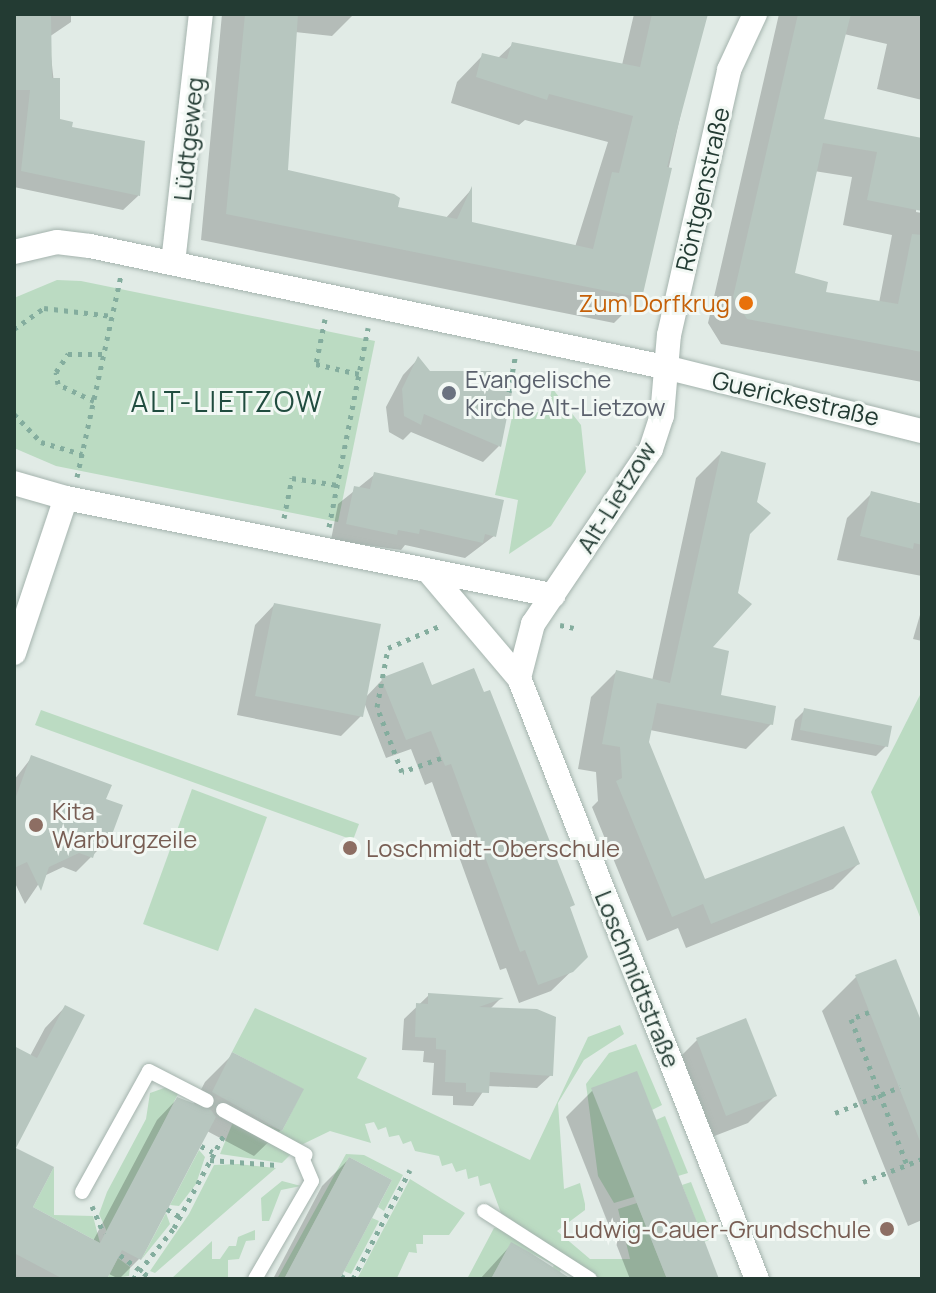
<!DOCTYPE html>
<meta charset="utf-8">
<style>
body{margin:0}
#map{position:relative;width:936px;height:1293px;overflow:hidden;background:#e1ebe6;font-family:Manrope,sans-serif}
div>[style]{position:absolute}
.green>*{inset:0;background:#bbdbc2}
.shadow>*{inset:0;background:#0003}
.building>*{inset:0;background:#b7c6bf}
.path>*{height:5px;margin-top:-2.5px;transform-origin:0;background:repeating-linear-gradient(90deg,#84ad9e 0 4px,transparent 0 10px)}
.roads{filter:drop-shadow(0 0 2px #a4b3ad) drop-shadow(0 0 2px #a4b3ad)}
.lane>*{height:14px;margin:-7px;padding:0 7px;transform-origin:7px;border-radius:7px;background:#fff}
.street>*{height:24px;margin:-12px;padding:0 12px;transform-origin:12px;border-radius:12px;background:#fff}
.dots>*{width:22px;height:22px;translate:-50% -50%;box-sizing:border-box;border:4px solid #f2f8f4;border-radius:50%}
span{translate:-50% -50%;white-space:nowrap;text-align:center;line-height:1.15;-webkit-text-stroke:6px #f2f8f4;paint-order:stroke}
.street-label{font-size:24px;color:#233b33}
.food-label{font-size:24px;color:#c56008}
.right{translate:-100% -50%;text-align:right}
.worship-label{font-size:24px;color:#5b616d}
.left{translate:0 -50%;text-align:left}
.education-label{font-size:24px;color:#785e54}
.quarter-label{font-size:28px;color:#204c3f;letter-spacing:2px}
.frame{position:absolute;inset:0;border:16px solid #233b33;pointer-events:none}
</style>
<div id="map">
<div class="green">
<i style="clip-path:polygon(57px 280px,81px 281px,375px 341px,338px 522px,56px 466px,14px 448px,14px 298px)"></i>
<i style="clip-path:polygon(552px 388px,581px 425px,586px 472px,551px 526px,509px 554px,518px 500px,495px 495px,514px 408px,547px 414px)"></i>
<i style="clip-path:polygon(922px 691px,922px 922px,871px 792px)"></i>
<i style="clip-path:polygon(41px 710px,359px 824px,353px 840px,35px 725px)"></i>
<i style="clip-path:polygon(192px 789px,267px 817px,218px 951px,143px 924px)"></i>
<i style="clip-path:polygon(255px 1008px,367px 1058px,357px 1078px,530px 1160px,588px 1037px,620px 1025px,624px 1034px,584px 1060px,558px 1103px,564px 1189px,580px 1183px,585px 1204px,585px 1210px,557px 1231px,590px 1259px,630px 1259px,618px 1209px,637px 1203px,667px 1279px,599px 1279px,501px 1213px,490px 1183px,480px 1186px,478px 1176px,468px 1179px,466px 1169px,456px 1172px,452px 1163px,442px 1166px,439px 1156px,415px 1151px,411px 1141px,403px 1144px,399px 1135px,389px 1137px,386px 1127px,378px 1130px,374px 1122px,365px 1124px,371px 1143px,330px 1131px,301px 1145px,242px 1114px,282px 1131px,303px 1089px,232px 1052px)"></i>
<i style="clip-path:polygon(636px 1044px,662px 1105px,652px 1110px,634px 1197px,614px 1203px,598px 1176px,586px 1084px,609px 1053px)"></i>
<i style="clip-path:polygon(167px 1087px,179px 1092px,108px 1234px,99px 1214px,107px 1192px,146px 1119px,150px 1093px)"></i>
<i style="clip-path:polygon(665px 1116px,688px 1173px,678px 1176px,656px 1120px)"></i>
<i style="clip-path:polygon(233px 1122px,291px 1154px,282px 1163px,220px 1154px)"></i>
<i style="clip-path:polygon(199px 1150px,205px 1157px,196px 1184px,179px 1206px,170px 1205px)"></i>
<i style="clip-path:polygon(346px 1154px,364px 1155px,403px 1175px,384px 1211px,378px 1207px,392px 1180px,349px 1157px,284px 1279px,277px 1279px)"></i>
<i style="clip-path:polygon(238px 1164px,276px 1168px,155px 1273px,150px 1271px,189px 1214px,214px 1165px)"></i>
<i style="clip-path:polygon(54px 1167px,54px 1215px,93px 1216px,100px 1243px,33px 1207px)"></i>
<i style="clip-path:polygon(410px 1179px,465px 1213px,449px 1235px,423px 1235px,423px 1244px,416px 1244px,417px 1253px,409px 1252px,397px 1278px,357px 1279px)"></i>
<i style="clip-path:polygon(282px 1181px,301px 1186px,281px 1190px,269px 1221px,262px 1221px,261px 1198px)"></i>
<i style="clip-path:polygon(691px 1182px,713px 1238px,704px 1242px,682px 1185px)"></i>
<i style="clip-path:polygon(166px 1213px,170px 1224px,141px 1260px)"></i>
<i style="clip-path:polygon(372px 1218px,379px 1221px,351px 1274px,344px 1271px)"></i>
<i style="clip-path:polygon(501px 1227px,562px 1268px,556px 1279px,547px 1279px,554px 1265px,511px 1243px,491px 1279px,467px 1279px,494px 1228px)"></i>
<i style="clip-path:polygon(255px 1230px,255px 1240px,246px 1241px,239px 1259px,228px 1260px,228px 1279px,171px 1279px,212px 1241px,212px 1259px,220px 1259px,229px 1246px,236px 1246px,238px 1237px)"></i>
<i style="clip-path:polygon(118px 1258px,130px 1267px,129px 1276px,107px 1279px)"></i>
</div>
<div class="shadow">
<i style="clip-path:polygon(14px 14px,71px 14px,71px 22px,49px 37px,58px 121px,69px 128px,143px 143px,138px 196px,123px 210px,14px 187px)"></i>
<i style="clip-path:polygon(222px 14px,354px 14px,332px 36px,295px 32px,286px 172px,395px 209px,445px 219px,470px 191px,470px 224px,575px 247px,608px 142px,525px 120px,519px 125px,451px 103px,457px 82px,483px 55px,497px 59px,513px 44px,622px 65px,634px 14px,703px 14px,640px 297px,614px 323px,201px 240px)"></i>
<i style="clip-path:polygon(evenodd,779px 14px,922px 14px,922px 100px,877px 89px,887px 44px,844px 34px,822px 121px,922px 140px,916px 212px,922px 213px,922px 382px,721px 344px,708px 323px,779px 14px,814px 171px,852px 177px,843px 225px,892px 235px,879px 303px,824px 293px,792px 275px,814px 171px)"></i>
<i style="clip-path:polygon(418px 359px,499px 446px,483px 462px,411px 432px,403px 440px,389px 432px,386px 407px,403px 375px)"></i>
<i style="clip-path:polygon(721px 453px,748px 534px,709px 649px,719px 696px,771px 724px,746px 749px,650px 730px,647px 742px,704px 881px,858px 864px,833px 889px,686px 948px,678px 928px,647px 941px,592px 807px,598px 801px,596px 772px,578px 769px,591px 697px,616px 672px,652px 681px,696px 478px)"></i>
<i style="clip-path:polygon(374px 475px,494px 536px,465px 558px,405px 545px,401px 550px,331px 540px,338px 504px)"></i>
<i style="clip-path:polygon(872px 493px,922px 504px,922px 576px,837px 560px,847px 518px)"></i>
<i style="clip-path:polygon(274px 605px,365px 698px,382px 680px,431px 687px,569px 908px,586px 957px,551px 991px,519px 1003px,506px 968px,500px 970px,432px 782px,425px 785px,411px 749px,386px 758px,364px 702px,361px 716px,341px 736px,237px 715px,255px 625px)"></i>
<i style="clip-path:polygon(922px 608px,922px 641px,913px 639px)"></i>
<i style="clip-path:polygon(805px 710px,886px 746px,876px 756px,791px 740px,795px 720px)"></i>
<i style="clip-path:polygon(32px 757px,109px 839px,76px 872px,63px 867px,44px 876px,25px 904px,14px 881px,14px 780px)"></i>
<i style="clip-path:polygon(895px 961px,922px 1028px,922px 1220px,908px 1226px,822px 1011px,856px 977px)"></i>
<i style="clip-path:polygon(429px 995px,500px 999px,490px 1009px,551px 1075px,537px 1088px,487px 1086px,473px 1106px,453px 1105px,453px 1096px,432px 1095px,434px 1063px,423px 1062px,424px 1051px,402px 1050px,404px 1019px)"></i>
<i style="clip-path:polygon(65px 1007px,14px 1147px,14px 1049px,30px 1056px,45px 1028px)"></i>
<i style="clip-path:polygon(745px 1021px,775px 1096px,748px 1123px,699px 1142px,670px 1067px,697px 1040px)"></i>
<i style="clip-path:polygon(232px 1055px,281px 1130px,254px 1156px,207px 1131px,139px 1259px,119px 1279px,107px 1273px,104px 1279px,14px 1279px,14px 1149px,30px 1208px,93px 1241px,157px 1120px,177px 1099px,193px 1105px,205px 1082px)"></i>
<i style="clip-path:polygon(593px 1090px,716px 1279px,630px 1279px,566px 1117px)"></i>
<i style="clip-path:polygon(349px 1159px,335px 1279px,273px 1279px,322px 1186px)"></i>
<i style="clip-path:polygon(511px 1245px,545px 1279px,480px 1279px)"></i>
</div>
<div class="building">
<i style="clip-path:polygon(14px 14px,51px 14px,52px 78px,60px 78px,60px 119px,73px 122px,72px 127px,145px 141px,140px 196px,21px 171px,30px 90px,14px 90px)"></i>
<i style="clip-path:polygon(245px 14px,298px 14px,288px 170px,394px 194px,400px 198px,398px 207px,457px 219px,472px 186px,472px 222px,593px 249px,612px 172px,619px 173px,633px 116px,549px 94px,547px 100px,476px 77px,482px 53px,507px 59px,512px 42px,640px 67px,652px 14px,708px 14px,667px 167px,672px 168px,642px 298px,226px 214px)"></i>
<i style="clip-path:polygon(798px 14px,851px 14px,824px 119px,922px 138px,922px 211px,867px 200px,877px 152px,823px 143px,795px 273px,828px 282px,826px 292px,898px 304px,912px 234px,922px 235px,922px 352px,747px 319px,733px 297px)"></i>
<i style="clip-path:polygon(418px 356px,430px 371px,491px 371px,496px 389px,512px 392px,501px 447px,424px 414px,421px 425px,404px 416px,402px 389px)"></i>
<i style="clip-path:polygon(721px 451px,766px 463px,757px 502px,771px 513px,750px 534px,738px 593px,752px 604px,713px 647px,729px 651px,721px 695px,776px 706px,773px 725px,657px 703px,649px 742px,705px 879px,844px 826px,860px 864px,711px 924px,703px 904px,672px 917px,616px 781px,622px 778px,620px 747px,602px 744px,616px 670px,670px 683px)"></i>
<i style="clip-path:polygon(374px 472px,504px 500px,496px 537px,485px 534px,483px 543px,420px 529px,419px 534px,398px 530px,397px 535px,346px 524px,354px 486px,370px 489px)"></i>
<i style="clip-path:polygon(871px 491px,922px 504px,922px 545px,914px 543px,913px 549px,860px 536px)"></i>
<i style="clip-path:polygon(274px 603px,381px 624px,363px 717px,255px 696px)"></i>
<i style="clip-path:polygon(423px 662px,432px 685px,474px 668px,484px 692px,490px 690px,575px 905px,570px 907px,588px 957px,573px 972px,538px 985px,525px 950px,520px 952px,451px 764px,445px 766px,431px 731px,406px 740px,381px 678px)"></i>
<i style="clip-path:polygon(804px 708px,892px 726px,888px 747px,800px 730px)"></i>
<i style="clip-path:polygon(31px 755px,112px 785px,106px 799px,123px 805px,110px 840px,100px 836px,93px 858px,79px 853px,49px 867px,41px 891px,27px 862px,14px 868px,14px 802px)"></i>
<i style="clip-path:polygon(896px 959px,922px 1023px,920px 1141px,855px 975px)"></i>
<i style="clip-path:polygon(428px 993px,504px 998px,479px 1007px,537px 1009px,556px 1017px,553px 1076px,490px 1072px,489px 1093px,466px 1092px,466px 1083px,445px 1082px,446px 1050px,436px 1049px,436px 1038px,415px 1037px,416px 1003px,428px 1004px)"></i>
<i style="clip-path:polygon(65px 1005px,85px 1015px,16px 1148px,54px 1167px,33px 1207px,100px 1243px,177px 1097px,211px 1110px,216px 1117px,141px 1260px,122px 1250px,107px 1279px,63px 1279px,14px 1253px,14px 1046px,37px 1058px)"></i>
<i style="clip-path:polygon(746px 1018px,777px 1096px,726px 1116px,696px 1038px)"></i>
<i style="clip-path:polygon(232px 1052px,304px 1089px,282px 1131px,212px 1092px)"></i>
<i style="clip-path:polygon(637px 1071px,706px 1245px,719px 1279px,667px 1279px,591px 1088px)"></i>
<i style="clip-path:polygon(349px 1157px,392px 1180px,340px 1279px,284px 1279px)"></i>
<i style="clip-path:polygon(511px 1242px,531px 1253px,571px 1279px,491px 1279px)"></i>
</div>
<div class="path">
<i style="left:325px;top:319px;width:46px;rotate:101.3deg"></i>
<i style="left:316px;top:364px;width:44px;rotate:13.1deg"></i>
<i style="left:14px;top:329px;width:37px;rotate:-35deg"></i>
<i style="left:44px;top:308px;width:69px;rotate:6.6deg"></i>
<i style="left:509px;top:392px;width:35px;rotate:-80deg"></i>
<i style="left:94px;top:401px;width:40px;rotate:-155deg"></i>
<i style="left:58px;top:384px;width:12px;rotate:-99deg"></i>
<i style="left:56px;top:372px;width:22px;rotate:-56deg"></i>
<i style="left:68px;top:354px;width:36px"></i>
<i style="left:14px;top:414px;width:39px;rotate:46deg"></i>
<i style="left:41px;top:442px;width:43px;rotate:16.3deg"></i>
<i style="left:77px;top:477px;width:206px;rotate:-77.7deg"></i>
<i style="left:284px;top:518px;width:41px;rotate:-78.7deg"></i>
<i style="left:292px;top:478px;width:46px;rotate:8.8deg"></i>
<i style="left:329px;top:527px;width:203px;rotate:-78.9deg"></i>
<i style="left:560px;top:625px;width:14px;rotate:12deg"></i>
<i style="left:441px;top:758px;width:41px;rotate:160.3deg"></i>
<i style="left:402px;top:772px;width:70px;rotate:-111deg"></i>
<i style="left:377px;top:707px;width:60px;rotate:-79.4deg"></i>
<i style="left:388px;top:648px;width:59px;rotate:-23.1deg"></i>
<i style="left:869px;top:1012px;width:19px;rotate:159deg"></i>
<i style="left:851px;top:1019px;width:156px;rotate:69deg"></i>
<i style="left:835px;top:1113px;width:70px;rotate:-21.8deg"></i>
<i style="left:201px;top:1146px;width:13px;rotate:27deg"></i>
<i style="left:210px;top:1160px;width:67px;rotate:4.3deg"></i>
<i style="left:863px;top:1182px;width:63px;rotate:-21.3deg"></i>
<i style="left:92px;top:1206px;width:30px;rotate:67deg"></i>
<i style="left:167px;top:1209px;width:15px;rotate:32deg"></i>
<i style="left:120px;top:1255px;width:40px;rotate:37deg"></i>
<i style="left:341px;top:1276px;width:7px;rotate:27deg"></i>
<i style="left:133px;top:1279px;width:65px;rotate:-51.2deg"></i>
<i style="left:174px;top:1228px;width:110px;rotate:-61.8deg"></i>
<i style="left:353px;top:1279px;width:123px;rotate:-62.4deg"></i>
</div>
<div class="roads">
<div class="lane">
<i style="left:223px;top:1110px;width:94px;rotate:28.5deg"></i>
<i style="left:82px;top:1192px;width:138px;rotate:-61deg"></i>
<i style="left:149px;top:1071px;width:65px;rotate:27.3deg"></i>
<i style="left:484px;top:1211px;width:126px;rotate:32.7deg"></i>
<i style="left:255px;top:1279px;width:113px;rotate:-59.8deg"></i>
<i style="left:312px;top:1181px;width:25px;rotate:-113deg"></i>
</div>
<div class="street">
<i style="left:14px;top:252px;width:44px;rotate:-13.1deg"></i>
<i style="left:57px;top:242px;width:33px;rotate:7deg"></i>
<i style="left:90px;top:246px;width:592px;rotate:11.9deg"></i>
<i style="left:669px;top:368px;width:261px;rotate:14deg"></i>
<i style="left:173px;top:263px;width:251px;rotate:-83.6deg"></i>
<i style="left:14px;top:483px;width:54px;rotate:16.1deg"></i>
<i style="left:66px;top:498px;width:497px;rotate:11.3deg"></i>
<i style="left:429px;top:572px;width:139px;rotate:49.7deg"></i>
<i style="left:519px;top:678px;width:646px;rotate:68.4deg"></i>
<i style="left:14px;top:653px;width:163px;rotate:-71.5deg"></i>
<i style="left:519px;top:678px;width:56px;rotate:-75.5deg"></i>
<i style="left:533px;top:624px;width:211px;rotate:-56deg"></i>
<i style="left:651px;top:449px;width:35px;rotate:-72deg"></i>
<i style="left:662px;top:416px;width:81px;rotate:-85.1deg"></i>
<i style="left:669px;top:335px;width:272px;rotate:-77.2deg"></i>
<i style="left:729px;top:70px;width:62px;rotate:-65.1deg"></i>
</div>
</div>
<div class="dots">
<i style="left:746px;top:303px;background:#e8710a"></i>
<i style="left:449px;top:393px;background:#6b7280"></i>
<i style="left:36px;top:825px;background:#8d6e63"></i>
<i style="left:350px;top:848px;background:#8d6e63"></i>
<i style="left:887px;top:1229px;background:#8d6e63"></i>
</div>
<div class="street-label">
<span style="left:188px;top:139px;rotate:-84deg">Lüdtgeweg</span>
<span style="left:702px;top:189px;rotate:-77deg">Röntgenstraße</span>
<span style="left:796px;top:398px;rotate:13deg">Guerickestraße</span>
<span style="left:616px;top:497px;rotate:-58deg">Alt-Lietzow</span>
<span style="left:638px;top:979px;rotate:68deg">Loschmidtstraße</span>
</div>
<div class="food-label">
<span class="right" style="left:730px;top:303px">Zum Dorfkrug</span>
</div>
<div class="worship-label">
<span class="left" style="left:465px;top:393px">Evangelische<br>Kirche Alt-Lietzow</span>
</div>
<div class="education-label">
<span class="left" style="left:52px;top:825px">Kita<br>Warburgzeile</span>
<span class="left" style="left:366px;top:848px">Loschmidt-Oberschule</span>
<span class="right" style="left:871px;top:1229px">Ludwig-Cauer-Grundschule</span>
</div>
<div class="quarter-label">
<span style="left:227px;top:401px">ALT-LIETZOW</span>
</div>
<div class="frame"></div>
</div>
